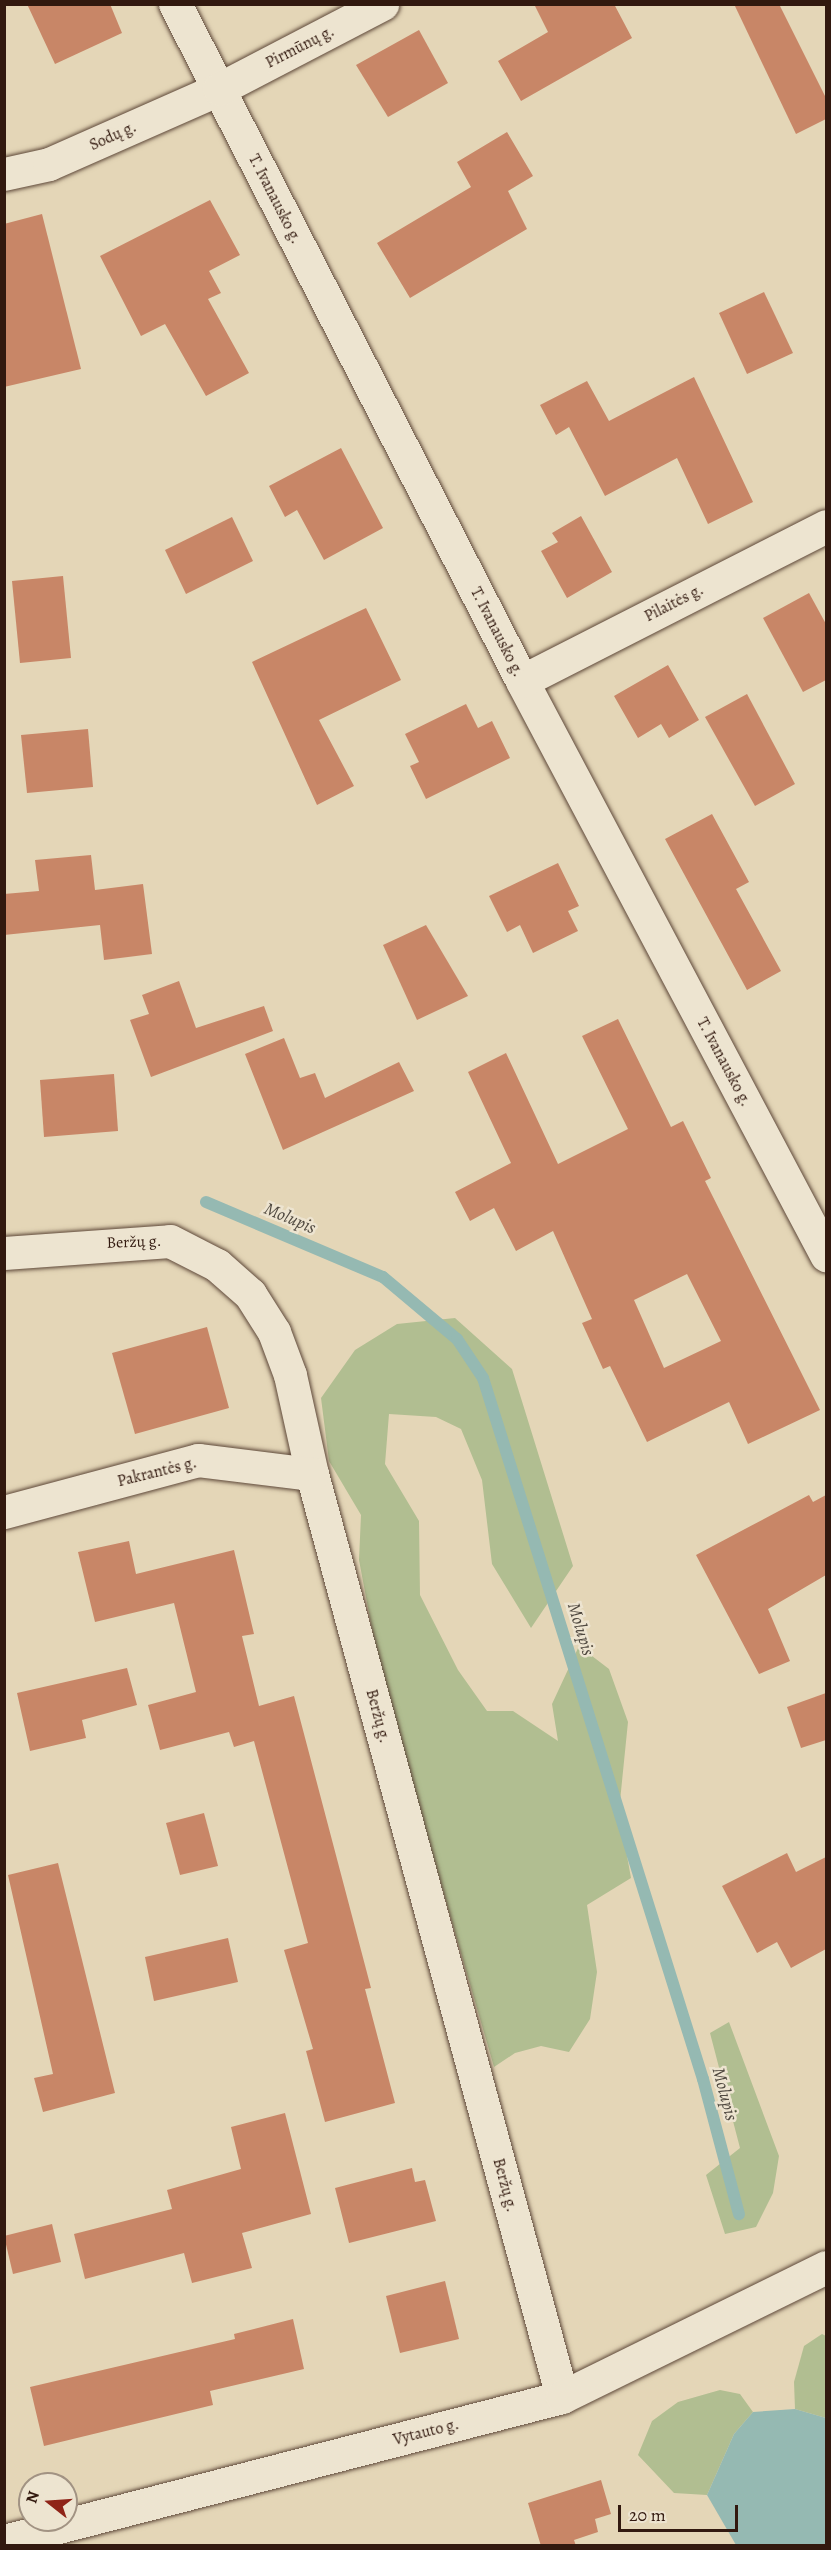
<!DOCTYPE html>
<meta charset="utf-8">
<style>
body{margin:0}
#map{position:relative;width:831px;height:2550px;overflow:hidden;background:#e4d6b7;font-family:Alegreya,serif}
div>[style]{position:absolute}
.green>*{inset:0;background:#b1be91}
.water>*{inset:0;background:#95b9b2}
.stream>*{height:12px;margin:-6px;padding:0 6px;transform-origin:6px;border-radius:6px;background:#95b9b2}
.building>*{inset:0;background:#c88667}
.roads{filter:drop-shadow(0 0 2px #5e4839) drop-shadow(0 0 2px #5e4839)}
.minor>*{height:33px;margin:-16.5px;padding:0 16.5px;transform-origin:16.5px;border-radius:16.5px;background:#ede4d0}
span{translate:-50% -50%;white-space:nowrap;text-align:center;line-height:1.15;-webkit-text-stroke:5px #ede4d0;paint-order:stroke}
.street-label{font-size:16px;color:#32190f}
.water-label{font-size:18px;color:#504940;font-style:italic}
.frame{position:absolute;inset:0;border:6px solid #32190f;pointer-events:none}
.north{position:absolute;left:18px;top:2472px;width:60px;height:60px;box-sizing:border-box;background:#ede4d0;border:2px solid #a29383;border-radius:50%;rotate:287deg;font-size:16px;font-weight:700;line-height:24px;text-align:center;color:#32190f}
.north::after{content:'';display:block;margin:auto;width:21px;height:27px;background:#8f2418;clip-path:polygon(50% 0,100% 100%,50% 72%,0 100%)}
.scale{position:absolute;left:618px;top:2505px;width:120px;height:27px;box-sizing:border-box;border:3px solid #32190f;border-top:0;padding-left:8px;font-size:18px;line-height:21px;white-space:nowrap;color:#32190f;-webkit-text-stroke:4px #ede4d0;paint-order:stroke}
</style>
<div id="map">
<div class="green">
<i style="clip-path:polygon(455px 1318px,512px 1369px,573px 1566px,531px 1628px,492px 1564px,482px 1480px,461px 1429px,436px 1417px,389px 1414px,385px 1464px,419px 1521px,420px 1595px,458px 1670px,487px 1711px,513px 1711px,558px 1741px,552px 1704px,579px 1646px,609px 1669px,628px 1722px,619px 1811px,631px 1878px,587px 1905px,597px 1972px,590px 2019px,569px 2052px,541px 2046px,515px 2053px,494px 2067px,381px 1677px,359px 1560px,361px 1515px,329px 1461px,321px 1398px,355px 1350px,397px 1324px)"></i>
<i style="clip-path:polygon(729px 2022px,779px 2156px,773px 2193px,756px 2227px,725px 2234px,706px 2175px,740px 2148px,710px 2033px)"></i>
<i style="clip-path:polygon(822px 2334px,826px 2336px,826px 2418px,795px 2409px,794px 2382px,804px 2346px)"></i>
<i style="clip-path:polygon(720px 2390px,740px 2394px,753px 2412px,734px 2434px,707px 2495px,674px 2493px,638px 2455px,652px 2421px,678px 2402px)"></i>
</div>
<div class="water">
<i style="clip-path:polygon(795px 2409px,826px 2418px,826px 2545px,736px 2545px,707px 2495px,734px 2434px,753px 2412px)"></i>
</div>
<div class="stream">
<i style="left:206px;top:1202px;width:192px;rotate:23deg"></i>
<i style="left:383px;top:1277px;width:97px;rotate:40deg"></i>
<i style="left:457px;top:1339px;width:47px;rotate:56.3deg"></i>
<i style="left:483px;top:1378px;width:735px;rotate:72.58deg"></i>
<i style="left:703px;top:2079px;width:140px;rotate:75.1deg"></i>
</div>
<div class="building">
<i style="clip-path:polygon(27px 4px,110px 4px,122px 33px,55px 64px)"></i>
<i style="clip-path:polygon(534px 4px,614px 4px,632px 38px,521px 101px,498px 61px,548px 32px)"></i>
<i style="clip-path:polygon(734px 4px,779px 4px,826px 98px,826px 119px,796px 134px)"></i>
<i style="clip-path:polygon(419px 30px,448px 83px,388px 117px,356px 65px)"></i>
<i style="clip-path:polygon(507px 132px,533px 176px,508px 191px,527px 229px,410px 298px,377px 243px,471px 187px,457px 162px)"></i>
<i style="clip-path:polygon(210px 200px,240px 255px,209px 271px,221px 293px,208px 299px,249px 373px,206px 396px,165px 324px,141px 336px,100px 256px)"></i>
<i style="clip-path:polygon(42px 214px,81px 369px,4px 387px,4px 224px)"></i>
<i style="clip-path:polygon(764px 292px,793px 353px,747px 374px,719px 313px)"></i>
<i style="clip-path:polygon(694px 377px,753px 502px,708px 524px,677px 458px,605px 496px,569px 427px,556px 435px,540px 405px,587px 381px,609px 421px)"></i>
<i style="clip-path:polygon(341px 448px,383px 528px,324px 560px,297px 510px,285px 517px,269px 486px)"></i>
<i style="clip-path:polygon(581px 516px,612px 572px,567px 598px,541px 551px,558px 542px,552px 533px)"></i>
<i style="clip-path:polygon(232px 517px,253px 561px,186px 594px,165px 550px)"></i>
<i style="clip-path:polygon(63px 576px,71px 658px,20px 663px,12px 581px)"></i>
<i style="clip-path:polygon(809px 593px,826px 624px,826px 680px,803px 692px,763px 618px)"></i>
<i style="clip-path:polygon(366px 608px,401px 680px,319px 720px,354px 786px,317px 805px,252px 662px)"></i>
<i style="clip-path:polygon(668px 665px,699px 720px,669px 738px,661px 724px,638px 738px,614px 696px)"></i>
<i style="clip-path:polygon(747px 694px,795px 784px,755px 806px,705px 717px)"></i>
<i style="clip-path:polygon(466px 704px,478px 728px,492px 721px,510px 758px,426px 799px,410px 766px,419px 762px,405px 734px)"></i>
<i style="clip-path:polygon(88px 729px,93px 787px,27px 793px,21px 735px)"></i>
<i style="clip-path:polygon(712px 814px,749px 882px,736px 889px,781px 971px,747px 990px,665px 839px)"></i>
<i style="clip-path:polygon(91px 855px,95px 890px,143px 884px,152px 954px,104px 960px,100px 925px,4px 935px,4px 894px,39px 891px,35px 860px)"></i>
<i style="clip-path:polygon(558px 863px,579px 906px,568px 911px,578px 931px,533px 953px,520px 925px,507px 932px,489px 896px)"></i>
<i style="clip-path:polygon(426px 925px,468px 996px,417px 1020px,383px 945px)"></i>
<i style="clip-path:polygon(179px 981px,196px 1028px,264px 1006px,273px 1031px,151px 1077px,130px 1020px,149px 1014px,142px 995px)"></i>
<i style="clip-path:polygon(evenodd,618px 1019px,671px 1127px,683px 1121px,711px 1178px,705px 1181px,820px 1410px,748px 1444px,729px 1402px,647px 1442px,610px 1366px,603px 1369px,582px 1323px,592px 1319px,553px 1231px,516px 1251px,494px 1208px,470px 1221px,455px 1192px,511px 1163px,468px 1072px,506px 1053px,558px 1164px,628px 1129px,582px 1036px,618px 1019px,687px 1274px,721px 1341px,664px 1368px,634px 1300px,687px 1274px)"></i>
<i style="clip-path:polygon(284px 1038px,300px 1078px,315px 1073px,325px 1098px,399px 1062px,414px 1091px,283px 1150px,245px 1054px)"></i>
<i style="clip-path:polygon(114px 1074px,118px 1131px,44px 1137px,40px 1080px)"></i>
<i style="clip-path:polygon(207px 1327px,229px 1408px,135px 1434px,112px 1353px)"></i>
<i style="clip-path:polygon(809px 1495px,813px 1502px,826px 1495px,826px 1575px,768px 1609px,790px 1661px,759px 1674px,696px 1555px)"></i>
<i style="clip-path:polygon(129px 1541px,136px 1574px,234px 1550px,254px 1634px,242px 1636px,259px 1706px,294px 1696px,371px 1988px,365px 1989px,395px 2103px,325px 2122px,306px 2051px,313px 2049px,284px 1950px,308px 1943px,254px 1741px,234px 1747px,229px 1732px,160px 1750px,148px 1705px,196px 1692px,174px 1603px,95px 1622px,78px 1552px)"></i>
<i style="clip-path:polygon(127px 1668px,137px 1705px,82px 1720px,86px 1738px,30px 1751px,17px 1693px)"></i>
<i style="clip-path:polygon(826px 1693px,826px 1740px,801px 1748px,787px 1707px)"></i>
<i style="clip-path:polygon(204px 1813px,218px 1866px,180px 1875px,166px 1823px)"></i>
<i style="clip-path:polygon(787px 1853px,796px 1872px,826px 1857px,826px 1949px,791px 1968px,777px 1942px,757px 1953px,722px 1886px)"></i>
<i style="clip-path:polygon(58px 1863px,115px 2093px,43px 2112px,34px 2078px,53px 2074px,8px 1875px)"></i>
<i style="clip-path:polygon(228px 1938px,238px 1982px,154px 2001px,145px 1957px)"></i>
<i style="clip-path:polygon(285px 2113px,311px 2214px,242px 2233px,252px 2268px,192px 2283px,184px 2253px,85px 2279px,74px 2234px,172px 2209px,167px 2190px,241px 2169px,231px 2127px)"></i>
<i style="clip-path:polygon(412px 2168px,415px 2182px,425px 2180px,436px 2221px,349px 2243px,335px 2188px)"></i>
<i style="clip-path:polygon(52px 2224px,61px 2262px,13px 2274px,4px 2236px)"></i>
<i style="clip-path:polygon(445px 2281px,459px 2339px,400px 2353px,386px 2296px)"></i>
<i style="clip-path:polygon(293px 2319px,304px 2369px,210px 2391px,213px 2405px,44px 2446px,30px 2387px,235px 2339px,234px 2334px)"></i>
<i style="clip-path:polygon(601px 2480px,611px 2514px,595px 2519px,598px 2532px,574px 2540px,576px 2546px,541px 2546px,528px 2503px)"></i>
</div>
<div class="roads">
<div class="minor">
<i style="left:175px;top:4px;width:761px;rotate:62.86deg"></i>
<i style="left:522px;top:681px;width:650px;rotate:62.09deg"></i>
<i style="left:4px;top:174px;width:46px;rotate:-12.5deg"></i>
<i style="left:49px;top:164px;width:186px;rotate:-23.8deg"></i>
<i style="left:219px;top:89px;width:184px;rotate:-27.5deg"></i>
<i style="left:522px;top:681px;width:341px;rotate:-27deg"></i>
<i style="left:4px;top:1253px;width:166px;rotate:-4.1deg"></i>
<i style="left:170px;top:1241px;width:53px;rotate:27.1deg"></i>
<i style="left:217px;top:1265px;width:44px;rotate:41.3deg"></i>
<i style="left:250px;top:1294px;width:45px;rotate:57.7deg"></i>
<i style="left:274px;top:1332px;width:46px;rotate:69.6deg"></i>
<i style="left:290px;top:1375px;width:101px;rotate:77.5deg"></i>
<i style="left:312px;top:1474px;width:956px;rotate:74.84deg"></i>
<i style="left:4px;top:1512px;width:201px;rotate:-15deg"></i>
<i style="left:198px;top:1460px;width:115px;rotate:7deg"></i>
<i style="left:4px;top:2541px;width:576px;rotate:-14.47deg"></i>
<i style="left:562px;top:2397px;width:294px;rotate:-26.2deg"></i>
</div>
</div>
<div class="street-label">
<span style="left:300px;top:47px;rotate:-27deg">Pirmūnų g.</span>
<span style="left:113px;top:136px;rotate:-24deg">Sodų g.</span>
<span style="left:275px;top:199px;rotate:63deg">T. Ivanausko g.</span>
<span style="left:674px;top:603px;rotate:-27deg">Pilaitės g.</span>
<span style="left:497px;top:632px;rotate:63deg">T. Ivanausko g.</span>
<span style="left:724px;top:1062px;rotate:62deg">T. Ivanausko g.</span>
<span style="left:134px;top:1242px;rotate:-2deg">Beržų g.</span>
<span style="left:157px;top:1472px;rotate:-14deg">Pakrantės g.</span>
<span style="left:378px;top:1716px;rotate:75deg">Beržų g.</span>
<span style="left:505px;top:2185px;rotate:75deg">Beržų g.</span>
<span style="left:426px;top:2432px;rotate:-14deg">Vytauto g.</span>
</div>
<div class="water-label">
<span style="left:290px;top:1218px;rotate:23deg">Molupis</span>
<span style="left:581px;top:1629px;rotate:73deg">Molupis</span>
<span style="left:725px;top:2094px;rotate:75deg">Molupis</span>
</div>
<div class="frame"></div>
<div class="north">N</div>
<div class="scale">20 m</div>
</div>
